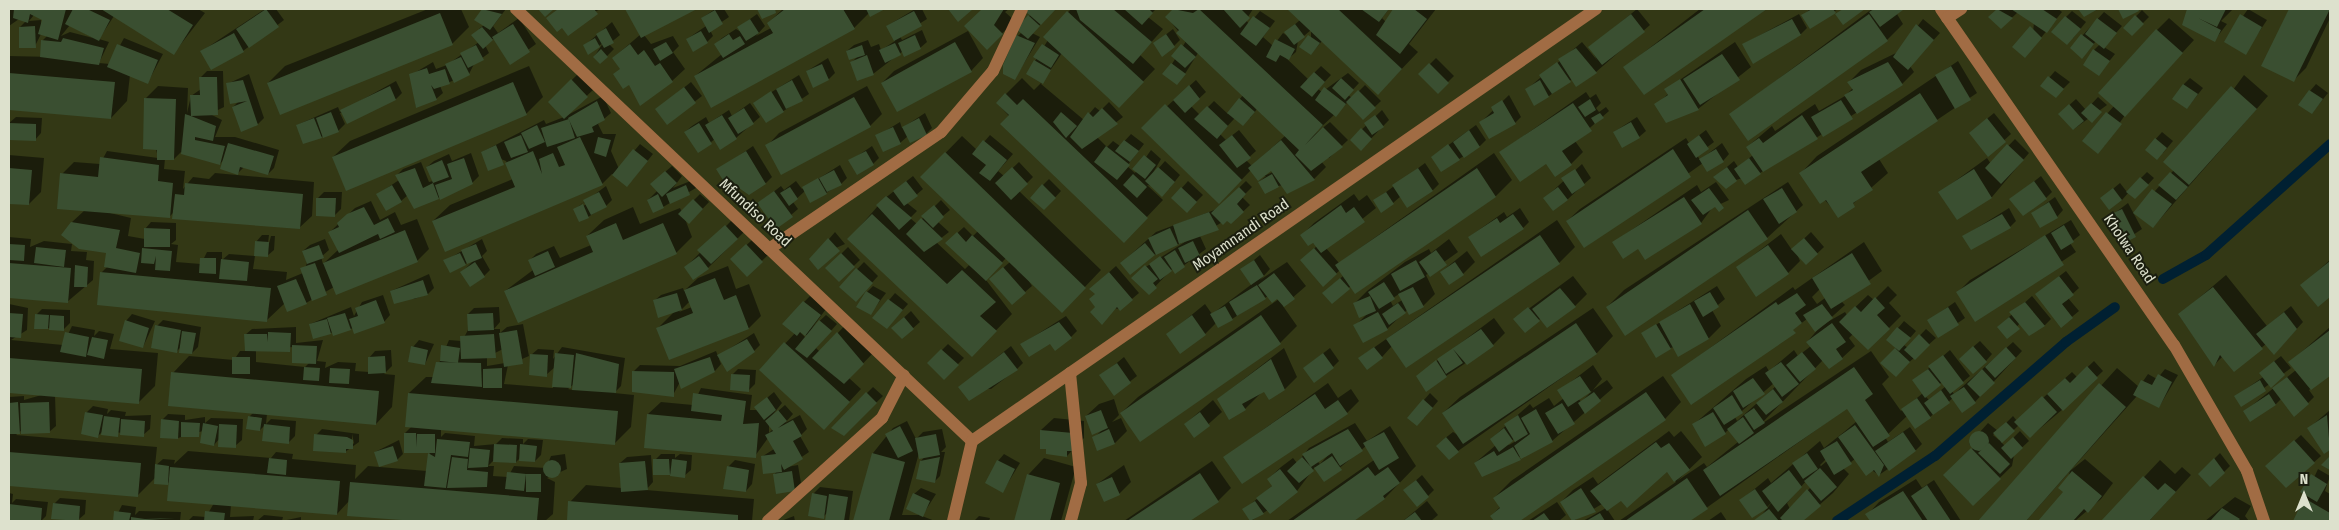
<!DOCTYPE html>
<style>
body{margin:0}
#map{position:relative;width:2339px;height:530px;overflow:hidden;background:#333815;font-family:"Fira Sans Condensed",sans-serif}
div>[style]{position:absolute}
.shadow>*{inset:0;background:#0007}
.stream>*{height:10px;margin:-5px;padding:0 5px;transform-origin:5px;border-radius:5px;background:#002032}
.building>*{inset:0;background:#3a4f31}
.round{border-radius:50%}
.minor>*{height:12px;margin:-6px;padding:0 6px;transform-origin:6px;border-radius:6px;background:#a16c44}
span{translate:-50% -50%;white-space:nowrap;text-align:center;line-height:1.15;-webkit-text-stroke:4px #1b1e0f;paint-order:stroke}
.street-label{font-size:15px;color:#dde1cd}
.frame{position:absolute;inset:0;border:10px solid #dde1cd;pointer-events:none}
.north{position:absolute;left:2279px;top:470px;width:50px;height:50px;-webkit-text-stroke:4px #1b1e0f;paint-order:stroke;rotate:0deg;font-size:14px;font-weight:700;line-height:20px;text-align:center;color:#dde1cd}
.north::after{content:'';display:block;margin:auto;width:18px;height:22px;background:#dde1cd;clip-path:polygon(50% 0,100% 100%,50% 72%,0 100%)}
</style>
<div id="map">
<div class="shadow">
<i style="clip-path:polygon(evenodd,9px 9px,198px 9px,205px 13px,174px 53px,114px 16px,99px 39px,109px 42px,99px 63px,110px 64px,124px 38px,163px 54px,148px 82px,130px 75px,127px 101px,111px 118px,9px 108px,9px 56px,54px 57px,42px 41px,47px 36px,41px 34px,35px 46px,20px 27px,26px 21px,19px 19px,9px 26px,9px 9px,34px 15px,44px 20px,41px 27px,41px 20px,29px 21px,34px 15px,9px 9px,70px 25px,93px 38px,70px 32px,61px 36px,70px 25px)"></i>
<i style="clip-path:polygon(265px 9px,276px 9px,284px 20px,243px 51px,202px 51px)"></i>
<i style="clip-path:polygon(428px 9px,461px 9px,469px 27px,452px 44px,268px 83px,285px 66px)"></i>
<i style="clip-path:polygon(483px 9px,506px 9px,493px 26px,498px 33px,519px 18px,536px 44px,510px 63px,494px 38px,485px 45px,489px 53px,474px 64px,469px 74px,440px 86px,443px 93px,436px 99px,416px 107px,411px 75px,433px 62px,436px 69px,447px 65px,479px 42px,479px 29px,484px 25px,476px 20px)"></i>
<i style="clip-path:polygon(558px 9px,601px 9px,562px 26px,548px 18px)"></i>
<i style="clip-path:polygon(627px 9px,694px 9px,644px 35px,651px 44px,673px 36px,679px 46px,673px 52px,685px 69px,672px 81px,621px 68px,613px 58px,641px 34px)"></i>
<i style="clip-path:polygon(715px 9px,724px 9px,729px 17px,710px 30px,713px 36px,707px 42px,687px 39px,706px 26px,702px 18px)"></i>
<i style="clip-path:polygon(783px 9px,882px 9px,869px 13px,854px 28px,695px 76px,722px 54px,716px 44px,722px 38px,736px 29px,743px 33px,739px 27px,757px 14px,765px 26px,756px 36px,771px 28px,768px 23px)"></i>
<i style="clip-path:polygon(915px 9px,922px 9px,927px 19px,900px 36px,902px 40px,922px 30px,927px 42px,920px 48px,903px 51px,873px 74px,852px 62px,858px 56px,847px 51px,854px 45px,868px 40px,871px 47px,879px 44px,881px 50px,895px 41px,887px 26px)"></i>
<i style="clip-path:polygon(983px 9px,1009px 9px,1005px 12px,1015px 21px,987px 48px,966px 26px)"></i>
<i style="clip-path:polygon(1030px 9px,1055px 9px,1032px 33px,1040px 37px,1015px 78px,1018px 36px,1022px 32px,1018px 29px,1031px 14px)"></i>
<i style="clip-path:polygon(1071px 9px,1156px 9px,1148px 17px,1163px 29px,1140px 55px,1155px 69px,1131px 94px,1062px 53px,1041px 84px,1084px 120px,1095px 107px,1100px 111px,1109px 102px,1123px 117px,1097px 137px,1107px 147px,1113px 141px,1120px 146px,1131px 134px,1144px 144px,1127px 166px,1135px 173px,1151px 150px,1161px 159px,1150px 178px,1165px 161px,1180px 175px,1169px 189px,1147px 185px,1163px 200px,1124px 241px,997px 103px,1022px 78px,1034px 90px,1042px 82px,1035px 61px,1048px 40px,1045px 37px)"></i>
<i style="clip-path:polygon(evenodd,1175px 9px,1253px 9px,1246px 20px,1249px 24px,1260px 11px,1275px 21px,1263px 37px,1273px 46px,1283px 33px,1289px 37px,1286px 32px,1300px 20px,1289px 9px,1389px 9px,1382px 18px,1386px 22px,1395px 9px,1436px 9px,1409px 44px,1418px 52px,1394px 77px,1322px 41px,1311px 54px,1311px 30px,1298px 41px,1296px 52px,1289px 58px,1284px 56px,1308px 79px,1321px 66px,1331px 75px,1318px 89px,1322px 92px,1348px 73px,1359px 83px,1348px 95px,1352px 98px,1365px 85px,1381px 101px,1363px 118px,1348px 102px,1305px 142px,1330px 122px,1348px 140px,1329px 158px,1326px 155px,1320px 160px,1326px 167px,1314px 179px,1278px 186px,1259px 182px,1266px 176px,1251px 170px,1219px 203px,1143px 128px,1196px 80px,1206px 92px,1191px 106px,1200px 115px,1214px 101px,1228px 114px,1243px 95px,1198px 53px,1183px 77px,1172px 64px,1186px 41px,1167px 17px,1175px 9px,1257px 109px,1286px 135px,1252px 166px,1246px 160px,1256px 151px,1239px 130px,1226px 140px,1220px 134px,1235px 118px,1250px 118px,1257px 109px,1175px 9px,1271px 169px,1273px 172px,1266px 175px,1265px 174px,1271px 169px)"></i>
<i style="clip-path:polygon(1637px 9px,1650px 25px,1596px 72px,1572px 79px,1549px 96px,1526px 90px,1582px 42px,1597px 60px,1590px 47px)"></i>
<i style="clip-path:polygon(1700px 9px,1765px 9px,1644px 94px,1625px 67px)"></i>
<i style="clip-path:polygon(1810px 9px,1838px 9px,1811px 27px,1803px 16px)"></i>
<i style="clip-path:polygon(1872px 9px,1903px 9px,1897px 14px,1903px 24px,1887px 40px,1730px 115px)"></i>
<i style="clip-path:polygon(1998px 9px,2058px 9px,2062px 12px,2031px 50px,2034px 23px,2018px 12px,2001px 28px,1990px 17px)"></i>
<i style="clip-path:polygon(2233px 9px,2221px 21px,2227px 24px,2214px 41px,2188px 10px)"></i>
<i style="clip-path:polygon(2248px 9px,2267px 20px,2245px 53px,2225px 42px)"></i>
<i style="clip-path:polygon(2291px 9px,2330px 9px,2330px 18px,2306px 68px,2294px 80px,2263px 65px)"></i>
<i style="clip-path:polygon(2142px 10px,2149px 17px,2132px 34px,2125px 28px)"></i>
<i style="clip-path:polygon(2072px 11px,2086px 22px,2073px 38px,2066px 17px)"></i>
<i style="clip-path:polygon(2104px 12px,2122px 26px,2104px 47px,2115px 54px,2099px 74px,2094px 50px,2100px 44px,2096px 41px,2088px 51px,2071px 48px)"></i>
<i style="clip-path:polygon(1799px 14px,1807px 28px,1801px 34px,1744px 44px)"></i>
<i style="clip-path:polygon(2169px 18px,2194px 40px,2125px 115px,2104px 146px,2083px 141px,2114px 106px,2157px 30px)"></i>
<i style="clip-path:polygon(1923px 19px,1940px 33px,1910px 66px,1914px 72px,1902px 84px,1760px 173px,1736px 180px,1715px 177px,1734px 161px,1738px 167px,1753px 155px,1747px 147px,1772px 126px,1775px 131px,1815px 104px,1819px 111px,1845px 96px,1853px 88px,1849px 82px,1861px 70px,1898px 52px)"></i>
<i style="clip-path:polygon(612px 22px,620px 35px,609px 44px,614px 49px,600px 63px,594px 57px,603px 43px,589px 53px,584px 46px)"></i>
<i style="clip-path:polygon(1173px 29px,1180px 40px,1174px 46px,1155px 43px)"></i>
<i style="clip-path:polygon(968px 31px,983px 58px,971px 71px,882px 83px,894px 71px)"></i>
<i style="clip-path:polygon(1735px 42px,1751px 67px,1698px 109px,1666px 121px,1656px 105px,1668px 94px,1665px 90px)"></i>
<i style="clip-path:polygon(828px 58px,835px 73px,829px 79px,807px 71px)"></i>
<i style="clip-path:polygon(1436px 58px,1454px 76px,1438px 92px,1420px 74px)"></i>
<i style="clip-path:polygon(1958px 61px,1977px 93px,1879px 159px,1888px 173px,1839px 216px,1801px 173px,1817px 156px)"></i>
<i style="clip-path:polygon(529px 66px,543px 97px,526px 114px,333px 157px,350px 141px)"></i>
<i style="clip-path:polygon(207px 71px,223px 71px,224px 107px,210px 114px,222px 120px,215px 137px,235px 137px,279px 150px,274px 168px,268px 174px,244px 167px,237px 174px,224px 159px,220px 164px,181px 152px,174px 159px,165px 159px,164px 169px,185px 171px,183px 189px,193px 177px,209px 179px,215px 173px,314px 182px,312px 216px,299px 228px,174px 212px,169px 217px,106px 212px,131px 218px,128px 236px,145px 239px,145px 229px,151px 222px,176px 223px,176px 240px,171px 244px,178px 245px,176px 262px,201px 264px,207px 252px,222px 252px,222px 260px,229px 254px,255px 256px,253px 269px,287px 272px,286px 280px,303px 273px,307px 263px,303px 251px,310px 245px,325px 239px,329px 250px,321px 257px,323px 264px,338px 250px,330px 232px,355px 208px,371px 201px,380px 220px,395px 212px,401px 225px,417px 219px,429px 249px,417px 261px,334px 287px,306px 303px,285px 303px,267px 320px,101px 273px,108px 266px,107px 252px,72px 222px,85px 210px,62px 174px,74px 162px,100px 164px,107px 151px,158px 158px,145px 99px,158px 86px,188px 88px,187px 113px,191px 96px,201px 89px,200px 78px)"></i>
<i style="clip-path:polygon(2055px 71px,2070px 82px,2062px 90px,2042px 86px)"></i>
<i style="clip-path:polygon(249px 74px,264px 118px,258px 124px,233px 107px,239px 101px,227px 84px)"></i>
<i style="clip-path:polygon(578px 74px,593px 90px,564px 117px,603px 96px,611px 113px,598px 124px,603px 134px,616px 134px,611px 151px,619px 169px,640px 144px,653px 154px,633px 179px,627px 185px,612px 174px,602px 184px,433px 221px,450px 205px,513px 179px,506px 161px,482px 152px,544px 120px,546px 124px,564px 117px,549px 102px)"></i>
<i style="clip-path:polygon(799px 75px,809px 94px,767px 122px,754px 103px)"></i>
<i style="clip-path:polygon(2244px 75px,2268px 96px,2153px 227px,2135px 213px,2174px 170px)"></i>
<i style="clip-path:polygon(2190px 78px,2203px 88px,2187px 108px,2183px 85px)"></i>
<i style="clip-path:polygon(396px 81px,402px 93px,396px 99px,340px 113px,345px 124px,338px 131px,321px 137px,297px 125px,338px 107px,340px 112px)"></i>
<i style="clip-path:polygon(691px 82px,702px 96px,667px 123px,657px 109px)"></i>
<i style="clip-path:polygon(2316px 84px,2328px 93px,2312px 113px,2310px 91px)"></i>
<i style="clip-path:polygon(867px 86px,882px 114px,870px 126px,767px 146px,779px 133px)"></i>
<i style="clip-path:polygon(1586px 92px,1590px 98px,1596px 94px,1601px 103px,1596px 108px,1599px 112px,1606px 107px,1609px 111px,1575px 141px,1583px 152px,1571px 164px,1501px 152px)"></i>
<i style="clip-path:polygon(1509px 95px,1521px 117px,1515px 123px,1481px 122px)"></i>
<i style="clip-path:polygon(2098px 97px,2107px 105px,2074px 129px,2066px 108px,2076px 99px,2086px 110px)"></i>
<i style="clip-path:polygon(750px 103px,760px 117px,753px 123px,736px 138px,715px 139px,698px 152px,685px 132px,692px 126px,706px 117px,709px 123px,729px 110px,732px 116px)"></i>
<i style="clip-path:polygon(1382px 110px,1389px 120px,1361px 149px,1351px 140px)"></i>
<i style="clip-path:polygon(925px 113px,932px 128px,926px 134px,908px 136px,900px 143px,877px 136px,900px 122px,902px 128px)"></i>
<i style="clip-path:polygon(1994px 113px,2011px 134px,1988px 155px,1977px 127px)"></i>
<i style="clip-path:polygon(16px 117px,42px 118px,41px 133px,35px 140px,9px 139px,9px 123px)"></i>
<i style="clip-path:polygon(1637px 117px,1646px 131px,1639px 137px,1614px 132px)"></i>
<i style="clip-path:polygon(1476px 125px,1486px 140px,1480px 146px,1459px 159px,1432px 157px)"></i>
<i style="clip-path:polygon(1706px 130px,1714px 142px,1697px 155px,1700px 160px,1722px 143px,1729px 154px,1723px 161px,1703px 163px,1585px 247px,1567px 221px,1580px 209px,1686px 138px,1689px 143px)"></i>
<i style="clip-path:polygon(2162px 132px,2173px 141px,2163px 153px,2146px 150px)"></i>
<i style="clip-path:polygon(990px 135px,1013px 154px,998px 171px,1004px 176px,1019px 162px,1033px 177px,1019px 191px,1101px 270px,1062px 311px,1027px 278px,1032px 286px,1025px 292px,997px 273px,1010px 262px,1006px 258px,986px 280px,1012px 314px,972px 355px,849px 239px,884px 199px,913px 176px,923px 189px,907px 203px,917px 211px,910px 218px,917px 224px,941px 200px,950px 210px,937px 221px,949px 232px,936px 242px,965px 269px,970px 264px,953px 237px,964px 227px,973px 236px,978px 231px,922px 177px,962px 136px,977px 150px)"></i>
<i style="clip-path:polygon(2015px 139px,2029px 153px,1992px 197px,1957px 219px,1940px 192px,1987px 158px,1991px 164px)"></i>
<i style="clip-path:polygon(753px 146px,772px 177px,766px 183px,718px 170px)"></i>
<i style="clip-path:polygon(872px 146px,879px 158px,873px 164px,850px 161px)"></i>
<i style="clip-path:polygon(471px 153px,479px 176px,472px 183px,415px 208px,408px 195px,401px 201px,378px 194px,399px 180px,396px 176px,403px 169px,421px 162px,429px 182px,433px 181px,427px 167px,434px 161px,449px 154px,452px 161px)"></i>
<i style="clip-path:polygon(1494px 153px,1512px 180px,1496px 196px,1355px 293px,1351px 286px,1332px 302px,1330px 287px,1343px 276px,1340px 270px,1324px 285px,1308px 254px,1317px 246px,1302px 235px,1314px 223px,1354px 194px,1359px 201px,1367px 195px,1376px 208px,1326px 248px,1339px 263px)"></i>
<i style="clip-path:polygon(9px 155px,44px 158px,41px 192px,29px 204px,9px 202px)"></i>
<i style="clip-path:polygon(1425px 163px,1439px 184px,1433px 190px,1407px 206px,1401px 196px,1393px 203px,1374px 201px)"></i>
<i style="clip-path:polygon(1582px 164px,1591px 178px,1584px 184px,1567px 200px,1545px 198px)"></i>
<i style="clip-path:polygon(840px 165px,847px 178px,841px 184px,826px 193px,805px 191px,793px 202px,798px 209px,777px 227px,759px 203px,781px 186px,784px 190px,796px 181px,802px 189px)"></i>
<i style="clip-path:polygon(672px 166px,682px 176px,673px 188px,693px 180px,696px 188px,663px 207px,648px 200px,659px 189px,658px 178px)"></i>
<i style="clip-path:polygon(2147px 172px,2154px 178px,2142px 191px,2129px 192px,2122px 200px,2102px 198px,2120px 183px,2127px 192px)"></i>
<i style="clip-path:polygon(2041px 176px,2052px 192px,2046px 198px,2011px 199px)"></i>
<i style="clip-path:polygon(1049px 179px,1061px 191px,1050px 203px,1043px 185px)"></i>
<i style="clip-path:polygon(1188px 181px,1203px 195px,1187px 211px,1173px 198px)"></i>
<i style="clip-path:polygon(1246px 181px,1252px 187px,1242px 197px,1250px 205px,1231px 223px,1227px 219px,1200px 236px,1206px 249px,1175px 272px,1173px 268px,1149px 293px,1141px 270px,1188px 240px,1154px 255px,1128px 257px,1156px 232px,1217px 209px)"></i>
<i style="clip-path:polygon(1716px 182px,1729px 200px,1712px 208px,1701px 223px,1646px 258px,1638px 247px,1614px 242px,1697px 185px,1701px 192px)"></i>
<i style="clip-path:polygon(1788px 182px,1803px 205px,1767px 238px,1607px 307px,1624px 290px)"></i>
<i style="clip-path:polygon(evenodd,606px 186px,612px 200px,606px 206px,588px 217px,575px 209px,606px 186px,588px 201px,589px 203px,581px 207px,581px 204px,588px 201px)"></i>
<i style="clip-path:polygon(324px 192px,342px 192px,341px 209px,335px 215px,318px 198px)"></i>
<i style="clip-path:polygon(700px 194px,709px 202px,689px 223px,685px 219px,692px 237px,676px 253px,505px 291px,533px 270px,529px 261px,536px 254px,554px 246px,560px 258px,591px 245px,587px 236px,604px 220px,633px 207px,640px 224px,680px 208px,682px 212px)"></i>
<i style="clip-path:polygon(2055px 197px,2063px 210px,2057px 217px,2033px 213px)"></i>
<i style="clip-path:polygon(2128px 203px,2142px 229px,2124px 241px,2111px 216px)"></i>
<i style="clip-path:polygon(1520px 208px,1529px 222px,1523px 228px,1469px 237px,1504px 212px,1507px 217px)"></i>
<i style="clip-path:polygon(2009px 208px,2016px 221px,2010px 227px,1964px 236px)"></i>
<i style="clip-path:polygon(732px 220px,744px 232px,708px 268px,686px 267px)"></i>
<i style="clip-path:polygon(1557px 220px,1575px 247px,1559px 263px,1392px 346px,1382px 357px,1359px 358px)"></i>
<i style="clip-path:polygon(2071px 220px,2080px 235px,2070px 243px,2076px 252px,1975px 320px,1958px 292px,1970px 280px)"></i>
<i style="clip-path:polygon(835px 232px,845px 244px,811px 259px,829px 239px)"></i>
<i style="clip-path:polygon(1811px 232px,1824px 247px,1806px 264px,1797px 254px,1800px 261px,1788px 273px,1738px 267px,1781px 234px,1792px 250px)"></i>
<i style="clip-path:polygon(262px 235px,269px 235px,267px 251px,271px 236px,275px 236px,274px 250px,267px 256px,256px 242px)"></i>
<i style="clip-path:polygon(9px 237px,31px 239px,30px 247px,44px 241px,72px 244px,71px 251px,87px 252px,86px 260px,94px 261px,93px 280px,67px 302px,9px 296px)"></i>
<i style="clip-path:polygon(482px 239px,487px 251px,482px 256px,490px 270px,484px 276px,462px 272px,474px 260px,465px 264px,445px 261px)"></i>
<i style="clip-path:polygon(753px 239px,768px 255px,747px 275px,738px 253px)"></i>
<i style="clip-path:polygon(evenodd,1449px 239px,1458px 252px,1426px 275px,1435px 294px,1423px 306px,1407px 310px,1387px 329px,1355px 326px,1368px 313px,1355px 303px,1367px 291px,1405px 262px,1429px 249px,1431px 253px,1449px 239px,1399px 294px,1402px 300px,1393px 306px,1390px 300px,1399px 294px)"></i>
<i style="clip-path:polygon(evenodd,1864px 242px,1882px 271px,1841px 301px,1845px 305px,1824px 324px,1845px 312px,1847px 315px,1868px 295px,1874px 300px,1888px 286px,1897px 295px,1889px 303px,1901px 316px,1868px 349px,1853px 334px,1849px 338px,1855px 346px,1842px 358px,1829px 367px,1823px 360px,1760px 425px,1871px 351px,1889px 377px,1882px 384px,1901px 411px,1923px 393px,1914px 381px,1950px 350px,1970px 376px,1952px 391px,1954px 394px,2013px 342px,2022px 351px,1975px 402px,1953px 398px,1930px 417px,1907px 416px,1885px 437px,1888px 442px,1910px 427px,1922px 444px,1916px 450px,1879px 475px,1855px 459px,1843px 468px,1849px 474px,1833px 493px,1801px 521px,1757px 521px,1772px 502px,1767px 507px,1741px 500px,1768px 478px,1771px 483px,1820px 441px,1824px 448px,1844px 432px,1857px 421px,1847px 408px,1688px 521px,1619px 521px,1676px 482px,1667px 470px,1607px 509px,1615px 521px,1583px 521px,1606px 508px,1602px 504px,1573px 521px,1561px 502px,1573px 490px,1593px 477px,1598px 484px,1669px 431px,1674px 437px,1681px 431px,1702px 457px,1677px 481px,1704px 463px,1707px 467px,1738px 442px,1729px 429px,1725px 433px,1693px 425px,1746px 379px,1766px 366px,1769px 371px,1794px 350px,1798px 356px,1811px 346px,1807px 342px,1820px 327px,1807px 319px,1692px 404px,1672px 376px,1793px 287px,1795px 290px,1864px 242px,1820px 289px,1825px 298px,1817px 304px,1812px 297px,1820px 289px,1864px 242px,1942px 382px,1946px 386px,1929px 400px,1925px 396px,1942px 382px,1864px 242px,1774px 383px,1776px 386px,1737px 421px,1735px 417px,1774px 383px,1864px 242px,1826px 459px,1827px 461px,1821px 466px,1820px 465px,1826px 459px,1864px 242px,1806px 481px,1811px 487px,1790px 509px,1787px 503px,1806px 481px)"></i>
<i style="clip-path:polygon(848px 247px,860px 260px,839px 280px,827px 268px)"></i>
<i style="clip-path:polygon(1467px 251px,1475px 262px,1463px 274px,1441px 272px)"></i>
<i style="clip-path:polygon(1260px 255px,1270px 269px,1260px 280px,1287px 262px,1306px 286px,1283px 306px,1297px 326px,1280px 343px,1140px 440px,1121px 413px,1138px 397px,1279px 299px,1268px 296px,1232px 319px,1216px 323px,1205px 334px,1167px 335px,1205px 304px,1212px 314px,1252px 284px,1242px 270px)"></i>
<i style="clip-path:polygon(2330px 260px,2330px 295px,2318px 305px,2302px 285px)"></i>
<i style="clip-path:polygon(864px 262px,878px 276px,862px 294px,840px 287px)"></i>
<i style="clip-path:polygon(evenodd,728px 266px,736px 289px,749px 284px,761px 316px,749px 328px,670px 359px,658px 328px,674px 312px,654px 301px,661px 295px,683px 288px,684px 291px,698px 278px,728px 266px,690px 301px,692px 307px,679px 312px,690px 301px)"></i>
<i style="clip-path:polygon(1116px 266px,1139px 293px,1120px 309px,1097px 306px,1097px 283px)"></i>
<i style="clip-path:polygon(2066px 271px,2079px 288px,2068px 298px,2079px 311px,2061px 326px,2036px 294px)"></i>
<i style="clip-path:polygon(429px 274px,434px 288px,428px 294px,414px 299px,391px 291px)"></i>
<i style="clip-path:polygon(2226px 275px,2267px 326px,2291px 306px,2303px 322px,2274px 354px,2266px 344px,2234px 370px,2223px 356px,2214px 365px,2179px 315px)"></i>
<i style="clip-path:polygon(1573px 276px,1587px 294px,1575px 306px,1541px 318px,1525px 332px,1515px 319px)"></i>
<i style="clip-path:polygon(873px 286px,886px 293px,870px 314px,867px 292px)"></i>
<i style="clip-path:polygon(1717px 286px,1725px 299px,1712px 310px,1721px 326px,1709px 338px,1670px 348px,1643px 333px)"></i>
<i style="clip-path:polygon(895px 293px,908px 304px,893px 321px,874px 318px)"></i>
<i style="clip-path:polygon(383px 295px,390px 315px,384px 322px,330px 333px,310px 324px,351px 307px,354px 316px,362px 302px)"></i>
<i style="clip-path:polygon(evenodd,810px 296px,826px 309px,812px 328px,826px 315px,837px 324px,816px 348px,820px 352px,850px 320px,875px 351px,849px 378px,861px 389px,836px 416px,760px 370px,797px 331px,804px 302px,810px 296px,800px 332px,808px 336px,806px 338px,800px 332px)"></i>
<i style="clip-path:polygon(2032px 296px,2051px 319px,2045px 325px,2030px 334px,2020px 323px,2013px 331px,1998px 327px)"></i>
<i style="clip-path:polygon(1955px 302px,1965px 318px,1939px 336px,1929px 320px)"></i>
<i style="clip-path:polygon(evenodd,9px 304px,28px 308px,27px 330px,11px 340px,63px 345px,72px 326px,95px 330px,94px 336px,99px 331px,114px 334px,110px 349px,158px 353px,155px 386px,138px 403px,55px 395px,56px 426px,49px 432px,22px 430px,16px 435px,157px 447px,155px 466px,163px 459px,175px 460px,174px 464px,188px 451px,271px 458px,276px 452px,293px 454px,292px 459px,356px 465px,355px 479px,368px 466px,427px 471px,430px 452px,405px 452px,405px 433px,412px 426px,409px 393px,426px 377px,433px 377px,449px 340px,462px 341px,468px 330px,468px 314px,474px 308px,499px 307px,500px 322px,494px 329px,500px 329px,500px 333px,507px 327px,523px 324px,529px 356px,508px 365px,504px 384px,553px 388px,555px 367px,546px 375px,531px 355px,538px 349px,554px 350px,553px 359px,562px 347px,625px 358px,621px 386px,614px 393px,634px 395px,631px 427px,614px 444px,441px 428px,441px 437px,445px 433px,475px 436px,474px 446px,496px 444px,502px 438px,523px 439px,523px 444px,528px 439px,543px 440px,541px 455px,535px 461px,521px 457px,516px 462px,493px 461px,488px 466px,494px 466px,493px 476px,508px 477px,514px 466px,546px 468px,551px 456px,565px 454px,567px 469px,547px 478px,555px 482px,553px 514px,545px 521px,429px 521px,349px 514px,350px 500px,337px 514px,231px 505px,230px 517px,254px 516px,253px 521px,188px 521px,193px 516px,206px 517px,214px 503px,156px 477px,137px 496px,9px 485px,9px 397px,24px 396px,24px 400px,45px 394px,9px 391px,9px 304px,503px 349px,505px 363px,487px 366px,487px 357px,503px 349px,9px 304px,574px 384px,573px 390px,568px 389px,574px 384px)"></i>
<i style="clip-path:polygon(1593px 308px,1613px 336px,1597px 353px,1458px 451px,1444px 439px,1453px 432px,1458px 435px,1443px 413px,1460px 397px)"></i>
<i style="clip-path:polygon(42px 309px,70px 310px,70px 323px,63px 330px,48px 328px,36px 315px)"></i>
<i style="clip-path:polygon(911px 311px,920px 322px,902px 338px,899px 322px)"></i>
<i style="clip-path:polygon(132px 314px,155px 321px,143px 347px,126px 321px)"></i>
<i style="clip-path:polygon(1066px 316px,1077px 331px,1071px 337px,1022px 344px)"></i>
<i style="clip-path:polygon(1494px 318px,1505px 333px,1493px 345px,1446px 376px,1417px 376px)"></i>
<i style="clip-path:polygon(163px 320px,201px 327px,198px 347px,192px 353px,180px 348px,176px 352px,157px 326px)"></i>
<i style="clip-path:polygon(1904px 321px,1916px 331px,1904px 345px,1908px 348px,1926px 329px,1936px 338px,1895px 375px,1882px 363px,1897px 347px,1888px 340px)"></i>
<i style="clip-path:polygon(evenodd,296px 327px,296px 343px,323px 340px,317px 361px,326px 362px,325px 368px,338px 362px,356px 363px,355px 371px,369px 372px,369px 358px,375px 351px,391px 350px,392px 366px,384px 374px,395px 375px,392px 407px,376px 424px,267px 414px,266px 424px,271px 419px,296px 421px,295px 436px,288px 443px,265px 425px,260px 430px,249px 417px,253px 413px,173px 373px,189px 356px,234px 360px,240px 351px,246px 351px,245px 335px,252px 329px,296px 327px,293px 347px,310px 362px,305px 367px,256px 362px,256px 350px,293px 347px)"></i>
<i style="clip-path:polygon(2330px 327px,2330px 374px,2309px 390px,2314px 397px,2308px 403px,2281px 399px,2275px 405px,2245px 411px,2296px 370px,2290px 362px)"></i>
<i style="clip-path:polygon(754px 333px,760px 345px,754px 351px,719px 359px,721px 364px,715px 371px,682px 387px,680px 382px,673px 395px,633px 372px,640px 365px,680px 366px,716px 351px,718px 356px)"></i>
<i style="clip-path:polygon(419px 340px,434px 344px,425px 364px,413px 347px)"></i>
<i style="clip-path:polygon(1980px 341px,1992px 354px,1986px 361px,1966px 353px)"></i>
<i style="clip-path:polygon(948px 344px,964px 358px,944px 378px,929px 363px)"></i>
<i style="clip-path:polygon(1011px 346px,1023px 363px,1017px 369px,991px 389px,960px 387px)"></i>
<i style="clip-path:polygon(1284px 348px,1297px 377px,1284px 390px,1264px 390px,1245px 409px,1218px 399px)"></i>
<i style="clip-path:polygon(1330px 348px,1339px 361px,1333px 367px,1304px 368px)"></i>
<i style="clip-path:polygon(2281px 356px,2291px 368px,2241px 405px,2236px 396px,2263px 377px,2267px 367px)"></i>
<i style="clip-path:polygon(1124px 357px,1137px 376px,1114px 394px,1101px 376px)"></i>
<i style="clip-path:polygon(evenodd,2094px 361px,2103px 371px,2063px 409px,2030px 437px,2019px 425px,2001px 442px,2005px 446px,2020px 431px,2029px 441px,2014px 455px,2012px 466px,1973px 504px,1945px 475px,1973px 448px,1969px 444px,1988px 423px,1998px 431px,2013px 416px,2017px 421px,2072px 372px,2077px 377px,2094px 361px,1995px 433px,2000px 439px,1999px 440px,1993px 435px,1995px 433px)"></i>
<i style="clip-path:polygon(evenodd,1593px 365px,1602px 379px,1593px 390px,1607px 380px,1613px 388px,1552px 441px,1483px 475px,1475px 463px,1496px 445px,1491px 439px,1530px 404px,1533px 408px,1549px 398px,1554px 406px,1564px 398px,1559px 391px,1593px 365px,1592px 391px,1581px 402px,1578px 398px,1592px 391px,1593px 365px,1515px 438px,1516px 441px,1509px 445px,1508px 444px,1515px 438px)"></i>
<i style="clip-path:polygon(2117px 368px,2139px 387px,2148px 374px,2157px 379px,2165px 369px,2178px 375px,2159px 407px,2137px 396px,2070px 471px,2085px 459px,2113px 483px,2101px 499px,2075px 521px,2040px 521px,2064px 492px,2070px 471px,2026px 521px,1979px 521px)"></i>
<i style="clip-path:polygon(738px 369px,756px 370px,755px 384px,749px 390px,732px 375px)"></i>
<i style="clip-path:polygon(1663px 376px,1681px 402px,1665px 419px,1517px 521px,1495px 521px,1491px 516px,1500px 507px,1494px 498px,1511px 481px)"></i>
<i style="clip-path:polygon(1328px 383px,1338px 398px,1351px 389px,1359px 401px,1347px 413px,1225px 457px)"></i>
<i style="clip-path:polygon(873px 387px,883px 396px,844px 434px,833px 427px)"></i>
<i style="clip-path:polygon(evenodd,701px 388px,752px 395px,750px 410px,758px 410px,756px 407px,774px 392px,782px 403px,770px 418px,785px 405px,793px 414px,785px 423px,800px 415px,807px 429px,800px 436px,809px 452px,787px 467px,798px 465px,801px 483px,794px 489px,774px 475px,777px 471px,763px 456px,774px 449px,768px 438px,755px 456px,648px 414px,661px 402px,693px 405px,701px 388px,769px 425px,773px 429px,769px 433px,769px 425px)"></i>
<i style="clip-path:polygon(1430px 393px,1438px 401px,1424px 418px,1424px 400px)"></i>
<i style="clip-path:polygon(1114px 399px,1119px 415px,1112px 422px,1121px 418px,1127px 431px,1115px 443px,1098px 449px,1094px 438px,1102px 430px,1086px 416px,1099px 404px)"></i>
<i style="clip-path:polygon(1213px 400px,1222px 412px,1195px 436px,1185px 424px)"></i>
<i style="clip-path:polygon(93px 406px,108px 409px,107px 414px,111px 410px,126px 412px,125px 416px,151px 415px,150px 429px,143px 435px,103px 431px,98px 436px,86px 413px)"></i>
<i style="clip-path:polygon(2330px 410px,2330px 448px,2324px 452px,2309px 428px)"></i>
<i style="clip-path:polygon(168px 414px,185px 415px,185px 420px,205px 417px,205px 423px,211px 418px,243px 419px,242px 440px,235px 446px,220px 438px,214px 445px,203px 431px,178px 438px,162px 420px)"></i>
<i style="clip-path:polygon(1054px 418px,1084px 421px,1084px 438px,1067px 456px,1041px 430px)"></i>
<i style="clip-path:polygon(907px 421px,916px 439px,923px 432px,942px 429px,946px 447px,941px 452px,945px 452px,940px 476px,934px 482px,921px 461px,925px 456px,919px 453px,902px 515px,918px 515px,914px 494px,921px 488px,936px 494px,922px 516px,935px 521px,855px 521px,873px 453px,893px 428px)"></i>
<i style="clip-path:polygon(evenodd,1355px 423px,1367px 441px,1390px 426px,1416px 466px,1385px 498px,1352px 521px,1287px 521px,1374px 460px,1366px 446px,1325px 480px,1315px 467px,1297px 491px,1251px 521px,1244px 510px,1273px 485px,1268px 479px,1281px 467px,1293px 458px,1297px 463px,1309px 448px,1355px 423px,1332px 451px,1320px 464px,1317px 461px,1332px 451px)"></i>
<i style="clip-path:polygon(evenodd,322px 429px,359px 434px,359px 442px,345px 452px,316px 435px,322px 429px,352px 434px,354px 443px,352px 445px,352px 434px)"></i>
<i style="clip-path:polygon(2301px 435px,2321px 456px,2286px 487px,2273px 460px)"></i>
<i style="clip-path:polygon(399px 440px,403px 454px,397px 460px,375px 452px)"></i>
<i style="clip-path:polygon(2220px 453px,2230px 466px,2224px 472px,2199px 474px)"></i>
<i style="clip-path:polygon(661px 454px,675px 454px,675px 458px,680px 454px,692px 455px,691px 470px,684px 476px,669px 474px,655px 460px)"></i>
<i style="clip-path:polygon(1004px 454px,1020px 463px,1003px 491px,998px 461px)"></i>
<i style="clip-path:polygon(651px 455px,653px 482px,646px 490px,754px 499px,752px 521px,568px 521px,570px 502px,586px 485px,622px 488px,620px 463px,627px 457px)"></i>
<i style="clip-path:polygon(1044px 458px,1076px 467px,1061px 521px,1015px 521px,1028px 475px)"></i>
<i style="clip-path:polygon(735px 460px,755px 464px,752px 484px,746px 491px,728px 467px)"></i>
<i style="clip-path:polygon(2160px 460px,2175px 474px,2182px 467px,2191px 475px,2149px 521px,2103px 521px)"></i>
<i style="clip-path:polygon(1212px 461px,1231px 488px,1218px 501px,1188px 521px,1124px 521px)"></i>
<i style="clip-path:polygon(1124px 465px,1131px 482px,1119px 494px,1097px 484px)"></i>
<i style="clip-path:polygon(2318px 469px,2330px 476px,2325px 491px,2330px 494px,2330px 521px,2294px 521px)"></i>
<i style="clip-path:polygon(1422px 475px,1434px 490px,1428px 496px,1405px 490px)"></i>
<i style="clip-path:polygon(1916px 479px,1922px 488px,1934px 480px,1961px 521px,1871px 521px,1867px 515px,1879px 502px)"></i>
<i style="clip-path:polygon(820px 487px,853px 491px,849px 521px,826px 521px,827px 513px,823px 517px,814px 493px)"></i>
<i style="clip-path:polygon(9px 493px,13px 494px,12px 503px,16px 499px,48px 502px,46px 516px,41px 521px,9px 519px)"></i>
<i style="clip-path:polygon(2235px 497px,2251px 506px,2245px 516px,2249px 521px,2205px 521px)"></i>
<i style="clip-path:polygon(60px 498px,86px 500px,85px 514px,78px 520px,54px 504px)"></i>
<i style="clip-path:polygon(1427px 501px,1438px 515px,1431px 521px,1403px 521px)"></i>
<i style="clip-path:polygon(1557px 502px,1566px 515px,1559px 521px,1528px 521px)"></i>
<i style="clip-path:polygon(122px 505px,136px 507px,135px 515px,139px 511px,181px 512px,180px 521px,114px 521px)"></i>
<i style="clip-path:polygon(1721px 512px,1727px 521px,1702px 521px,1708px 521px)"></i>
<i style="clip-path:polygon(264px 515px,283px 517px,282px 521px,301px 517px,301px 521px,257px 521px)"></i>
<i style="clip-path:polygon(794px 516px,795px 521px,781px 521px)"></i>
<i style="clip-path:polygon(979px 516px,990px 518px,989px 521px,974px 521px)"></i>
</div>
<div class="stream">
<i style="left:2163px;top:279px;width:49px;rotate:-29.2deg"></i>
<i style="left:2206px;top:255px;width:166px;rotate:-41.8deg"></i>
<i style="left:1837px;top:521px;width:118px;rotate:-33.6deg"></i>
<i style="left:1935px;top:456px;width:174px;rotate:-41deg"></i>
<i style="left:2066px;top:342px;width:60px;rotate:-35.5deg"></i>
</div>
<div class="building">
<i style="clip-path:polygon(14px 9px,66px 9px,58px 40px,38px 34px,42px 20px,30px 14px,28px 23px,13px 18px)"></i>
<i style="clip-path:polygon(73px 9px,87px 9px,110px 20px,99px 41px,65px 24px)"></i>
<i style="clip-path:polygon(101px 9px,167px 9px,193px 25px,174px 55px)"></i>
<i style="clip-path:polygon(266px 9px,279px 27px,249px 48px,236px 29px)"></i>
<i style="clip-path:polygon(482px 9px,502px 14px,490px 30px,474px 20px)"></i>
<i style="clip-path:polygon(538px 9px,554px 9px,545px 17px)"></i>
<i style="clip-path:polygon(558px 9px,594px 9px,598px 14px,568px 36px,562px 28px,557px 32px,546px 18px)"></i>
<i style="clip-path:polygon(625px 9px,697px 9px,641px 38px)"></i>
<i style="clip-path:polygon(757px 9px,775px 9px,776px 13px,762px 19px)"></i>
<i style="clip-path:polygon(785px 9px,843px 9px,855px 29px,711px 108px,694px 76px,773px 33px,767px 23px)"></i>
<i style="clip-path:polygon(866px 9px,885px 9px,870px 17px)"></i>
<i style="clip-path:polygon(948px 9px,973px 9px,958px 22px)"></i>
<i style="clip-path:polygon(982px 9px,1004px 9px,994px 25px,1003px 34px,987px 50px,964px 26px)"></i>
<i style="clip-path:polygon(1028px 9px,1056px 9px,1041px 25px,1026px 12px)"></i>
<i style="clip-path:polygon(1076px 9px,1113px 9px,1152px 42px,1133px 64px,1080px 20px)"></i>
<i style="clip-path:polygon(1124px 9px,1149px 9px,1153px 13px,1142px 25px)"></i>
<i style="clip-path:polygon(1173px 9px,1193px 13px,1199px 9px,1323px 125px,1305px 145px,1323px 127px,1343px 147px,1311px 171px,1295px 155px,1299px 150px,1176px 33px,1179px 30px,1165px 17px)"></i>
<i style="clip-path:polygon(1223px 9px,1241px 9px,1250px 18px,1240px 28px)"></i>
<i style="clip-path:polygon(1287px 9px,1338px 9px,1402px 69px,1378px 95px)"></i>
<i style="clip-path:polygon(1361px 9px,1389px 9px,1379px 22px)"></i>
<i style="clip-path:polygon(1393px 9px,1414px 9px,1427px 19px,1400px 54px,1376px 35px)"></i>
<i style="clip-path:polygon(1705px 9px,1767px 9px,1644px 95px,1623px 67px)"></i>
<i style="clip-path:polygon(1812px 9px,1833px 9px,1836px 13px,1810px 29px,1801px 15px)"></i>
<i style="clip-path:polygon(1843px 9px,1865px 9px,1843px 25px,1835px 14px)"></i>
<i style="clip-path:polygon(1874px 9px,1902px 9px,1903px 10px,1880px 27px,1869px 12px)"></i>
<i style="clip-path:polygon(1997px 9px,2013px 18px,2001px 29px,1988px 17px)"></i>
<i style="clip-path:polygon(2011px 9px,2042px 9px,2057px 19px,2047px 33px)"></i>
<i style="clip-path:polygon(2078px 9px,2098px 9px,2084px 17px)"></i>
<i style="clip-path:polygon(2118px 9px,2138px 9px,2139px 11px,2123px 19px)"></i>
<i style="clip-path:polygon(2187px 9px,2226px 9px,2217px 27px,2198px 18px,2221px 30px,2215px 42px,2182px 25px)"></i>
<i style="clip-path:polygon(2289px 9px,2330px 9px,2294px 82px,2261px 66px)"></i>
<i style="clip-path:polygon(715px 10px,723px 24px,709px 33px,701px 18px)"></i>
<i style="clip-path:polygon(914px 11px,922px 26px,894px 41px,886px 26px)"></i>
<i style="clip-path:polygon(1067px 11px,1144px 82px,1119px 108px,1043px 37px)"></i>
<i style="clip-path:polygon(440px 13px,453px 45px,280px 115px,267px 83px)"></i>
<i style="clip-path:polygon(1631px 14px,1645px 32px,1602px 65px,1588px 47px)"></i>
<i style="clip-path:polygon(1869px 14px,1888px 41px,1748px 141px,1729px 114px)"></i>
<i style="clip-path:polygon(2240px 14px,2262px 27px,2246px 55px,2224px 42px)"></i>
<i style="clip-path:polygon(1028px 15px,1040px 26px,1028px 39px,1016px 29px)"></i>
<i style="clip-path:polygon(2135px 15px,2144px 24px,2132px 36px,2123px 28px)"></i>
<i style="clip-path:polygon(1253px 16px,1270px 28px,1256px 46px,1240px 34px)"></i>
<i style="clip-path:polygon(2065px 16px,2081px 29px,2067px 45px,2051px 32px)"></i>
<i style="clip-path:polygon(2097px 18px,2117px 33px,2104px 49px,2085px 34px)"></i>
<i style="clip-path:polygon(750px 19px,759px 33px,746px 41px,737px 27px)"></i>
<i style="clip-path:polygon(1792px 19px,1801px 35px,1753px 64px,1742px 44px)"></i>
<i style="clip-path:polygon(513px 24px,530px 52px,510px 65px,492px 37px)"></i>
<i style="clip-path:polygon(1295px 24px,1305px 37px,1294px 45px,1284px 32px)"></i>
<i style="clip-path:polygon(1916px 24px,1934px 40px,1908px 70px,1893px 57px)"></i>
<i style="clip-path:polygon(35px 26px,36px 48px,19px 48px,19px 27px)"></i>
<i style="clip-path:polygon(2030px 26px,2042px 38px,2025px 58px,2012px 47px)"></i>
<i style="clip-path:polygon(482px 27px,493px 40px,483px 49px,471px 35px)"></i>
<i style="clip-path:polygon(606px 28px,614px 43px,604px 48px,596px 34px)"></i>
<i style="clip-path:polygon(2156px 29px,2183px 53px,2125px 117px,2098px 93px)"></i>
<i style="clip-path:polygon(701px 31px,708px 43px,693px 52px,686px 39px)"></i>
<i style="clip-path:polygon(234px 33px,244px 52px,211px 70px,200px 51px)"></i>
<i style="clip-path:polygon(729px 34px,733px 40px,740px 36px,745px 44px,723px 58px,714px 44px)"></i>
<i style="clip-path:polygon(1166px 34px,1175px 47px,1162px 57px,1153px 43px)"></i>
<i style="clip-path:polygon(2081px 34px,2094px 44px,2082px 59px,2070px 48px)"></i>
<i style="clip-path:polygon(915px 35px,921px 49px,904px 57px,898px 43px)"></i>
<i style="clip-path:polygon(1016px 35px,1035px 43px,1015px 80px,1003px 74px,1003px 65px)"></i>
<i style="clip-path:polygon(1308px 35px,1320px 43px,1311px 55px,1299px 47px)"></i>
<i style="clip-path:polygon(63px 38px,104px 48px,99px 65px,40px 57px,41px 40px,61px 42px)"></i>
<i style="clip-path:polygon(595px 38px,600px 47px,588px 55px,583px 45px)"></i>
<i style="clip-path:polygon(1275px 39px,1295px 49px,1289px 60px,1280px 55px,1276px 62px,1266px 57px)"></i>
<i style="clip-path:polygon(666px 42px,673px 53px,660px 61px,653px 49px)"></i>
<i style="clip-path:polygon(955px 42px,972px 72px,897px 112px,881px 83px)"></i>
<i style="clip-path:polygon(895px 43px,901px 55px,885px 63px,879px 50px)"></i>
<i style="clip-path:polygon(117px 44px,158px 60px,148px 84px,107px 67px)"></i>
<i style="clip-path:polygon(630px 44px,638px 55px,644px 50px,655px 66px,660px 63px,673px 82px,640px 106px,629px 85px,623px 89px,613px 74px,620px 69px,612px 58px)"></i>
<i style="clip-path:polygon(1042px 44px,1059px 55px,1051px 68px,1033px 57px)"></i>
<i style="clip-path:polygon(1181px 44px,1196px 57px,1185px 68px,1171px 56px)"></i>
<i style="clip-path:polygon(476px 45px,484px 60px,468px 68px,460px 53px)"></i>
<i style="clip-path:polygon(862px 45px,865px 55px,849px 60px,846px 51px)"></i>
<i style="clip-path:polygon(1576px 48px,1597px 73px,1576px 87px,1558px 59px)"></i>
<i style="clip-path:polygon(601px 49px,608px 57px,600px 64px,593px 57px)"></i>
<i style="clip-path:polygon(2093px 49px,2110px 61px,2099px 76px,2083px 65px)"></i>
<i style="clip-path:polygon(1722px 54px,1740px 80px,1700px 105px,1683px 79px)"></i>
<i style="clip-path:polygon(867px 55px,874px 75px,857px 81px,850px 62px)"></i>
<i style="clip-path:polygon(461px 57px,470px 75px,454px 83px,445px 64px)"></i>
<i style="clip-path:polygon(1034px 60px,1051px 70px,1043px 84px,1026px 74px)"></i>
<i style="clip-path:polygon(1557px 62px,1571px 82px,1552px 94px,1539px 75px)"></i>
<i style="clip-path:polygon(1888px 62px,1903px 85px,1857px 114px,1844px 95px,1853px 90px,1847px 82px)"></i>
<i style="clip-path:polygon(1171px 63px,1186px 74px,1177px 85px,1162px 74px)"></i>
<i style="clip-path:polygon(1429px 63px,1449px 83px,1438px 94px,1418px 74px)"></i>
<i style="clip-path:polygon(822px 64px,829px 80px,813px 88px,806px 71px)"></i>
<i style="clip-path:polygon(1951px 66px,1971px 100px,1955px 109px,1935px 75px)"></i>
<i style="clip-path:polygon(427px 68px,429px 74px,445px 69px,450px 84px,434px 89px,431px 85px,437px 100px,416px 108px,409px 74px)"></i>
<i style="clip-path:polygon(1314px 72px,1325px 82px,1312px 97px,1300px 87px)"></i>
<i style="clip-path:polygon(9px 73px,115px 82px,111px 119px,9px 110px)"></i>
<i style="clip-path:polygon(2048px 76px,2064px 89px,2056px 98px,2040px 86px)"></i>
<i style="clip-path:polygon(199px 77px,217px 77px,218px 115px,191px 116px,216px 126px,213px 141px,195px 137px,195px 140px,225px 146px,220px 165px,181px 154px,185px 114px,191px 116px,190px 95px,200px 95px)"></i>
<i style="clip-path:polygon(1341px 78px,1354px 90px,1345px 100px,1332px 88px)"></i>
<i style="clip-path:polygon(571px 79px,588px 97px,564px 119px,548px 102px)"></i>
<i style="clip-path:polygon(1680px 79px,1699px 110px,1666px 123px,1654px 104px,1668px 95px,1664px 89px)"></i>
<i style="clip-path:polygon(243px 80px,258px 125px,241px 132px,232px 107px,247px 101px,230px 104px,226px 83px)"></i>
<i style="clip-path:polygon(792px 80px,803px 101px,786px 109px,776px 89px)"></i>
<i style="clip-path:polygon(1540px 80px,1549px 97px,1534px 106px,1525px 89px)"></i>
<i style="clip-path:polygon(513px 82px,527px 115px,346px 191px,332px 157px)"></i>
<i style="clip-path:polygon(2183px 84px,2198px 94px,2187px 109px,2172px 99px)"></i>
<i style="clip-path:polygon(1189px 85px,1200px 99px,1185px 113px,1173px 100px)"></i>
<i style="clip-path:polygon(390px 86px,396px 100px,347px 124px,340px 110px)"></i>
<i style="clip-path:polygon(2231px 86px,2257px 109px,2189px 185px,2163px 162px)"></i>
<i style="clip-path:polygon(684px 87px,696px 103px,667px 125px,655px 109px)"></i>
<i style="clip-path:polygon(1324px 87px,1346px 104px,1336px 117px,1315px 100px)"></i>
<i style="clip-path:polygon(1358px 90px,1376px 108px,1363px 120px,1346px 102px)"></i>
<i style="clip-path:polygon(2309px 90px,2323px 99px,2312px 114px,2298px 105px)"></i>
<i style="clip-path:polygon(771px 91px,784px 112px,766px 123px,753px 103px)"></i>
<i style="clip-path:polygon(1005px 93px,1017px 105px,1023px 99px,1148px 218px,1124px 243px,1000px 124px,1009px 115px,996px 103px)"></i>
<i style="clip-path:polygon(1920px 93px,1938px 121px,1861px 172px,1873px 190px,1853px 203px,1855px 207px,1838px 218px,1826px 200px,1820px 204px,1799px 173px)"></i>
<i style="clip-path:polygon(854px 97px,871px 127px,781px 175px,765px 145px)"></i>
<i style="clip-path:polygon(144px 98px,176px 99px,174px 160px,157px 160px,157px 150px,143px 149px)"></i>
<i style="clip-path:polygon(1239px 98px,1255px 112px,1243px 126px,1227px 113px)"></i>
<i style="clip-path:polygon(1590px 99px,1596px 110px,1585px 117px,1578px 107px)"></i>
<i style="clip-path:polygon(1502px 100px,1516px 124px,1489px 139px,1479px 122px,1494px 113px,1491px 107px)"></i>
<i style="clip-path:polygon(1841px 100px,1853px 119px,1823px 137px,1811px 117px)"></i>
<i style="clip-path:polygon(597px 101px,605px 120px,592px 127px,594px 132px,577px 137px,568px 118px)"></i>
<i style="clip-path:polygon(1573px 103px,1592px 131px,1562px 151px,1572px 165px,1555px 177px,1546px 164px,1520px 182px,1499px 152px)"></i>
<i style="clip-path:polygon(2091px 103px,2102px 112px,2092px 123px,2081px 113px)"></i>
<i style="clip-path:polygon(1165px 104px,1242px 180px,1219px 204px,1141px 128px)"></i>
<i style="clip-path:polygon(2069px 104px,2084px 121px,2073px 130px,2058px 114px)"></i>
<i style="clip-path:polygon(1207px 106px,1228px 126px,1217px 139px,1194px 119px)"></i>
<i style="clip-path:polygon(744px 108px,754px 124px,738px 134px,728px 118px)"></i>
<i style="clip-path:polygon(1102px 108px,1118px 124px,1082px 149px,1070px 137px,1088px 112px,1093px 117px)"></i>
<i style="clip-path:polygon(331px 112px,339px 132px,323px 138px,316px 118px)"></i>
<i style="clip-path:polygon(1061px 112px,1077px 126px,1066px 138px,1053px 122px)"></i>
<i style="clip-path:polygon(2106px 112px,2122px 124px,2098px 154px,2082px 141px)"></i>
<i style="clip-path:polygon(1600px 113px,1604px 118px,1595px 124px,1591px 118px)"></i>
<i style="clip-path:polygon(722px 115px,737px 139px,720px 150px,705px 125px)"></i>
<i style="clip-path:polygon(1375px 115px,1384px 127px,1372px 135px,1364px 123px)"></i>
<i style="clip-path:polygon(1802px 115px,1818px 139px,1763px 172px,1746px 147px,1759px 138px,1763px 143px)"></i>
<i style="clip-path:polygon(314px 118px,322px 138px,303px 144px,296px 125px)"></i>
<i style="clip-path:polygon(919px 118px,927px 135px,910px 143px,902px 127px)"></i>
<i style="clip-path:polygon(1987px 118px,2006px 142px,1988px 157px,1969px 133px)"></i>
<i style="clip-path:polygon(569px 119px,575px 138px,547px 147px,541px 128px)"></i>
<i style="clip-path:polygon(1631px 122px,1640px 138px,1622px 148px,1613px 132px)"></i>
<i style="clip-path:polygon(9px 123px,36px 124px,36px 141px,9px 140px)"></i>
<i style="clip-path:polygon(699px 123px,712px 144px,698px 153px,684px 132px)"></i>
<i style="clip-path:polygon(537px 125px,545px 142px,529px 149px,521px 133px)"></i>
<i style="clip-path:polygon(893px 127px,901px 144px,883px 152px,875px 135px)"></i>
<i style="clip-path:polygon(1361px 128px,1372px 139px,1361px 151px,1350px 140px)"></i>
<i style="clip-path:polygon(1469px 130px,1480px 147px,1464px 158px,1453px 142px)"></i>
<i style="clip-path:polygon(521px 135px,528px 152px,511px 158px,504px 142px)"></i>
<i style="clip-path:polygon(1232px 135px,1251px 158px,1237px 168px,1219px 145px)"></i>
<i style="clip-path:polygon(1699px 135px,1709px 149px,1696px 158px,1687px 144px)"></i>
<i style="clip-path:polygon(580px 137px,603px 185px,445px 252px,432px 221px,515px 187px,505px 163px,533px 151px,542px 174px,539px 159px,553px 153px,559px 167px,565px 165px,557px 147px)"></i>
<i style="clip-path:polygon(598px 137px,611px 140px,606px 157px,594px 153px)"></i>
<i style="clip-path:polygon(2155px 138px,2167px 148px,2157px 160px,2145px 150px)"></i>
<i style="clip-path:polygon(983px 140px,1007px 160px,990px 181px,979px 173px,986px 165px,972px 154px)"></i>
<i style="clip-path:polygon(1124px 140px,1139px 151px,1130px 162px,1115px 151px)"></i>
<i style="clip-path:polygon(1281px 140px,1315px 180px,1287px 194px,1271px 171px,1258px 181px,1248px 168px)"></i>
<i style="clip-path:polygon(228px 143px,274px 156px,268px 175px,240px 167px,238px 175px,220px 169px)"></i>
<i style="clip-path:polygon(1448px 144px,1460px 160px,1441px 172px,1431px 157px)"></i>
<i style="clip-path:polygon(2007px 144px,2024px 160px,2001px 184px,1985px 168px)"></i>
<i style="clip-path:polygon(496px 145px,504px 165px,488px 171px,481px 152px)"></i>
<i style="clip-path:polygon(1106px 146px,1130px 165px,1117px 180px,1094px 162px)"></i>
<i style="clip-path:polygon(633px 149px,648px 161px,627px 187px,612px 175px)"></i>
<i style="clip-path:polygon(1673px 149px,1691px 177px,1584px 248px,1566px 221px)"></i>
<i style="clip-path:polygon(1716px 149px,1724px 162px,1707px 172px,1699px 159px)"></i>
<i style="clip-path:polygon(746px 151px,766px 184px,749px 195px,739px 188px,731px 193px,716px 169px)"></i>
<i style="clip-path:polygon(866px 151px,874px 165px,857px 175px,848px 160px)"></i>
<i style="clip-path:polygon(945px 152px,1086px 288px,1062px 313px,920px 177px)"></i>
<i style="clip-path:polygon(1144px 155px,1156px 165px,1145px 179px,1132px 169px)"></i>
<i style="clip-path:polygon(100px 157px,159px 165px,158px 181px,173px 183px,170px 218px,57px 209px,60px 173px,98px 177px)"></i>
<i style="clip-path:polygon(464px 158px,473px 184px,440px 200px,435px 185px,452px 179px,447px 164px)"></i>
<i style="clip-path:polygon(1749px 158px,1761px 174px,1745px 185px,1734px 169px)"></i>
<i style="clip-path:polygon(442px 160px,449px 177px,433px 183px,426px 167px)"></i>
<i style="clip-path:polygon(1012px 167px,1028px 184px,1011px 200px,995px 183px)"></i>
<i style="clip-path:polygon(1158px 167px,1175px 182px,1162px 197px,1145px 181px)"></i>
<i style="clip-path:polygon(1727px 167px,1737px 181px,1726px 189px,1713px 177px)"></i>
<i style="clip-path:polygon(9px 168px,32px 170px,29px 205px,9px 204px)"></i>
<i style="clip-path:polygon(415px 168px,423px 188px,433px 183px,439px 199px,414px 209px,395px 175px)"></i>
<i style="clip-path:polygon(1418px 168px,1433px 191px,1407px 208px,1392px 185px)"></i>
<i style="clip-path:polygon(1477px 168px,1496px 197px,1355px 294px,1335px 265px)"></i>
<i style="clip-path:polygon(1575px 169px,1585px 185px,1572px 194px,1561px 178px)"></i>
<i style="clip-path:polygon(1974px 169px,1992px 198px,1957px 220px,1938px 192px)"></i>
<i style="clip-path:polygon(834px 170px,842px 185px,827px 192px,819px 178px)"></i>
<i style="clip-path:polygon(665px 171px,677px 183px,662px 197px,650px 184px)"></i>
<i style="clip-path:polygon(2170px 172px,2188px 187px,2176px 200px,2158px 185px)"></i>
<i style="clip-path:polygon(1133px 174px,1147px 187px,1137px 198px,1123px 185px)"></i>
<i style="clip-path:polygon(1272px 174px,1279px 187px,1265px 194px,1258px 182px)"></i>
<i style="clip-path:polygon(2140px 177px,2149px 185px,2135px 199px,2126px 192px)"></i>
<i style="clip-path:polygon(818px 178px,827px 194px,810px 203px,802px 187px)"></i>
<i style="clip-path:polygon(906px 181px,918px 196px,904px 206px,893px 191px)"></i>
<i style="clip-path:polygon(2034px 181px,2047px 199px,2023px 216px,2009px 199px)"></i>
<i style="clip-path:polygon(185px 183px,303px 194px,300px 229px,172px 219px,175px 194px,184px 195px)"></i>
<i style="clip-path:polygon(1042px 184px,1056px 198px,1044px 210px,1030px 198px)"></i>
<i style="clip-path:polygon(392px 185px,402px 202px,386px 211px,376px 194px)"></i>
<i style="clip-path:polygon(686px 185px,690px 195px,670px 204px,666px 194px)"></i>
<i style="clip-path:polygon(790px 187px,798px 199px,789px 206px,780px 193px)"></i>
<i style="clip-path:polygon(1181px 187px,1197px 202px,1187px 213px,1171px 198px)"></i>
<i style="clip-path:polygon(1239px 187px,1246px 194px,1237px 204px,1244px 212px,1231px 224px,1227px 221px,1223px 225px,1211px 213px)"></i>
<i style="clip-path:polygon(1558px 187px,1568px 200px,1553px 211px,1543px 198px)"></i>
<i style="clip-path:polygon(1709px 188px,1724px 208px,1719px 212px,1715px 207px,1703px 215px,1691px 200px)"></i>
<i style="clip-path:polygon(1782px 188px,1797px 212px,1779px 224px,1763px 199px)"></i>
<i style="clip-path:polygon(2113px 188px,2122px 200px,2109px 210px,2100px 198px)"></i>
<i style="clip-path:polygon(2152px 189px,2172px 204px,2153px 228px,2133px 213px)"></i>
<i style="clip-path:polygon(774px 191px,793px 217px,776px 229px,757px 203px)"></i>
<i style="clip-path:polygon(599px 192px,607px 207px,591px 215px,583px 200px)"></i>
<i style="clip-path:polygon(1386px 192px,1394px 204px,1381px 213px,1373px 200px)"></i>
<i style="clip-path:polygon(658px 194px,664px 208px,653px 213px,647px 200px)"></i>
<i style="clip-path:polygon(886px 196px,912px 218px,899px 230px,876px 205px)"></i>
<i style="clip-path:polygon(1684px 197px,1702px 224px,1645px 260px,1638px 249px,1623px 259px,1612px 242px)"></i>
<i style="clip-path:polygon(316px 198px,336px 198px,335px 217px,316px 216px)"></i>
<i style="clip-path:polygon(693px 199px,703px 209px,689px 224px,678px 214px)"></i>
<i style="clip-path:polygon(2049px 202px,2058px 218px,2040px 228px,2031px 213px)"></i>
<i style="clip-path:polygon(583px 204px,589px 218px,579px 222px,573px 209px)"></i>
<i style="clip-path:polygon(934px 205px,944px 217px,933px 228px,921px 216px)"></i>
<i style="clip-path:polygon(1341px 205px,1346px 213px,1354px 207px,1365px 222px,1321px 253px,1313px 243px,1308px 246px,1300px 235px)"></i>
<i style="clip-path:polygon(364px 207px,374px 225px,388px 218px,395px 232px,380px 239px,378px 234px,339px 253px,328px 232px,339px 227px,337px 223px,347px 214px)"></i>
<i style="clip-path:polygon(2122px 209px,2136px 237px,2124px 243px,2109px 215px)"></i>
<i style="clip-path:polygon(1748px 210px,1768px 239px,1625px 336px,1606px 307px)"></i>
<i style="clip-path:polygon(1209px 212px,1219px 230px,1179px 244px,1173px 225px)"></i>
<i style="clip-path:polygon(872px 214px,947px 284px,962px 270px,996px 302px,980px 316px,997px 331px,972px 357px,847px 239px)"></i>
<i style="clip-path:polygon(1513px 214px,1524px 229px,1481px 257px,1468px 237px,1497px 218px,1500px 223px)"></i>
<i style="clip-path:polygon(2002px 214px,2011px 228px,1971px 250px,1962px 236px)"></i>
<i style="clip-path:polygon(921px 218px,943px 239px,924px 252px,906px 234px)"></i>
<i style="clip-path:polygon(71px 222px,120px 230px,116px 248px,140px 253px,136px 273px,104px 267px,106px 253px,79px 249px,61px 235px)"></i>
<i style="clip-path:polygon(616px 223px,623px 240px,663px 223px,677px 254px,518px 323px,504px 291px,593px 252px,586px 236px)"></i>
<i style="clip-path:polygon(725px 225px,738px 239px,711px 264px,697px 250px)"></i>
<i style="clip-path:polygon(2064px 225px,2074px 242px,2061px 250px,2051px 233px)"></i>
<i style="clip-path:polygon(144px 228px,170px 229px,170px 247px,144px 247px)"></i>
<i style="clip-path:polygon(1170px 228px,1178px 245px,1156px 255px,1148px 238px)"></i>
<i style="clip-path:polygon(405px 230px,418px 262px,336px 295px,323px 263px)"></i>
<i style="clip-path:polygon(957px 232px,966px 242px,972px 235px,1003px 263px,986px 281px,945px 243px)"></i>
<i style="clip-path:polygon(1540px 235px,1560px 264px,1406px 368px,1386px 339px)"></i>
<i style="clip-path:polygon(2045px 235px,2064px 265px,1975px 322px,1956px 292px)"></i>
<i style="clip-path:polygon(828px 238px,840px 251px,818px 270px,809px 259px)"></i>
<i style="clip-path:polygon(1804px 238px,1818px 254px,1806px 265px,1791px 249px)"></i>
<i style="clip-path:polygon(255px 241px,269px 242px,268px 257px,254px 256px)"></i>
<i style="clip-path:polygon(1193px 241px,1200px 256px,1185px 263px,1178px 248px)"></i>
<i style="clip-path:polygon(1145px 243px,1155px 255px,1130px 275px,1120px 263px)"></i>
<i style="clip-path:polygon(9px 244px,25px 245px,24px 261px,9px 260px)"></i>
<i style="clip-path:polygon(476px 244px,482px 258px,467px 264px,461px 250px)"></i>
<i style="clip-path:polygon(746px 244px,763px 262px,747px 277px,730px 259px)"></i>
<i style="clip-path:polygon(319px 245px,324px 258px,307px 264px,302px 251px)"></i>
<i style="clip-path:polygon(1768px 245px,1789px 274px,1756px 297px,1736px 267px)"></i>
<i style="clip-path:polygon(36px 247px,66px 250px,64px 267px,34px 263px)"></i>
<i style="clip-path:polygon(142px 248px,172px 251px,170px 271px,155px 270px,156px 256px,154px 264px,141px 263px)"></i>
<i style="clip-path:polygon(1314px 248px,1337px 274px,1323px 287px,1300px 260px)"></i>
<i style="clip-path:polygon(1175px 250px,1185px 267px,1175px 274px,1164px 257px)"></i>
<i style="clip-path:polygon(1436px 250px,1447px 265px,1430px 277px,1419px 262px)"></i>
<i style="clip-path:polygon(548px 251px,555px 267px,535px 276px,528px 260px)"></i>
<i style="clip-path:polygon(460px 253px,466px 265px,450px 273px,443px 260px)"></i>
<i style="clip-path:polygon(841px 253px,855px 267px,839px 282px,825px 268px)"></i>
<i style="clip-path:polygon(1852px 253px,1871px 284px,1831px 309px,1812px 278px)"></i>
<i style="clip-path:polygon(699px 256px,709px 269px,693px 280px,684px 267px)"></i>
<i style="clip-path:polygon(1160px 256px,1172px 271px,1160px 280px,1149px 264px)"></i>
<i style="clip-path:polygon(200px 258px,216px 258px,216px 274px,199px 273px)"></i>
<i style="clip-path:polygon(221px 259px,249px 262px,247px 281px,219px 279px)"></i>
<i style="clip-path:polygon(1254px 260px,1264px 276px,1251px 285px,1240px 269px)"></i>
<i style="clip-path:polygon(1416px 260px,1425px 277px,1400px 291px,1391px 274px)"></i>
<i style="clip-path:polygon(2330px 261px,2330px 297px,2318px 307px,2300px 285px)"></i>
<i style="clip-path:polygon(475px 262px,485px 277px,470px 287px,460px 272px)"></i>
<i style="clip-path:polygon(1455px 262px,1464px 275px,1449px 285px,1440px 272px)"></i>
<i style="clip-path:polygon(9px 263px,71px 268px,68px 303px,9px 298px)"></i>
<i style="clip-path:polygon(315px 263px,327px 295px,312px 301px,300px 268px)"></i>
<i style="clip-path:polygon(75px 265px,88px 267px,87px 287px,74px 287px)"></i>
<i style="clip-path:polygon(1145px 265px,1158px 279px,1153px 283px,1157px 288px,1149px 295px,1131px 278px)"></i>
<i style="clip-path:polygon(1003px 267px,1026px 293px,1012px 305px,989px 279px)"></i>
<i style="clip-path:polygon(856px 268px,873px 283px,856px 302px,839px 287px)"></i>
<i style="clip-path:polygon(100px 272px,271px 288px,267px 322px,97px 305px)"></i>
<i style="clip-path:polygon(1109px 272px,1133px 300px,1120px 311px,1117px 307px,1102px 325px,1090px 312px,1095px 307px,1089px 299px,1095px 294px,1089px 289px)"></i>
<i style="clip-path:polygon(1274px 273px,1295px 299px,1284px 307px,1277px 299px,1272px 303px,1258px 285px)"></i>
<i style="clip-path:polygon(2059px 276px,2074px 295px,2062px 304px,2073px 318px,2061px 328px,2035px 294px)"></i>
<i style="clip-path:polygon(715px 278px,724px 300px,736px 295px,749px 329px,669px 360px,656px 328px,693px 313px,684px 290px)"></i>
<i style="clip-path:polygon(1340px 278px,1350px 289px,1332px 304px,1322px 293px)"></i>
<i style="clip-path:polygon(296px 279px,307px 304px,287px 312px,277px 286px)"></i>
<i style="clip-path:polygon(423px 280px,428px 295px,394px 304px,390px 291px)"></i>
<i style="clip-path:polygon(1384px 282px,1395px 299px,1379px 309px,1368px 292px)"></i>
<i style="clip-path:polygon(1257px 285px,1266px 299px,1237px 316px,1229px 302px)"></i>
<i style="clip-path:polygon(1413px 287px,1424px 307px,1409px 315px,1398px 294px)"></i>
<i style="clip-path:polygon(2213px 287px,2263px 349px,2234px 372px,2220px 355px,2214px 367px,2178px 314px)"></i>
<i style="clip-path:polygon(1560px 288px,1576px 307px,1547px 328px,1532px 309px)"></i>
<i style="clip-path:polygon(866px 291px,880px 300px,871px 315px,856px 307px)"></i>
<i style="clip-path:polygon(1710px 292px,1719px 307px,1703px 317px,1694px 301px)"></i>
<i style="clip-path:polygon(677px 293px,682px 310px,658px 318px,653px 300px)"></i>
<i style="clip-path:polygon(1797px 293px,1806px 305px,1795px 313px,1802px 323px,1793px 330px,1796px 333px,1691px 405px,1671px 375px,1776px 302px,1778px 305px)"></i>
<i style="clip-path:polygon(1370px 296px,1376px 311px,1359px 318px,1353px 303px)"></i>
<i style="clip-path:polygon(1875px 297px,1885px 308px,1877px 315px,1890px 329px,1868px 350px,1839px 322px,1855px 306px,1861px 312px)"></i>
<i style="clip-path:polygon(888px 299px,903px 310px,887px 329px,872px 318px)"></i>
<i style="clip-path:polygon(376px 300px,385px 323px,354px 334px,349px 319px,358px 316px,355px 308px)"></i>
<i style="clip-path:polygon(803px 301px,821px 315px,805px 336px,800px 332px,797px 336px,782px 324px)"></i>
<i style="clip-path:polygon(2025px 302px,2045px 326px,2029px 336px,2009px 312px)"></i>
<i style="clip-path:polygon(1398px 303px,1406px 313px,1389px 325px,1382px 314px)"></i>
<i style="clip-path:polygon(1690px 304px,1709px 339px,1678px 357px,1659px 322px)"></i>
<i style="clip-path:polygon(1822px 304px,1833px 318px,1815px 332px,1803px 315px)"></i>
<i style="clip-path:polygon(1225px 306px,1233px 320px,1218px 328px,1210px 314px)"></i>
<i style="clip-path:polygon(1528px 307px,1540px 321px,1525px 333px,1513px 319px)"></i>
<i style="clip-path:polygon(1948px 307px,1959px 325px,1938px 338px,1927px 320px)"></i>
<i style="clip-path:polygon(1378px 312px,1388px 330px,1363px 343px,1353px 325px)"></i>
<i style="clip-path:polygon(2284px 312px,2297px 329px,2274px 355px,2256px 334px)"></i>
<i style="clip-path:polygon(9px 313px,23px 314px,21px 338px,9px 337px)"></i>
<i style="clip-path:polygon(345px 313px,351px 330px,333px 336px,327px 318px)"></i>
<i style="clip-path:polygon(493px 313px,494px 330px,468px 331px,467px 314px)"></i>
<i style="clip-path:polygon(35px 314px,49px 315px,48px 329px,34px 329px)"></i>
<i style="clip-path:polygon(50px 315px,64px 316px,64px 331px,49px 330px)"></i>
<i style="clip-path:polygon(1192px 315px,1206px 335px,1180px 354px,1166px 334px)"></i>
<i style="clip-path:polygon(1261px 315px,1281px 344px,1140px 442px,1120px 413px)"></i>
<i style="clip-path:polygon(904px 317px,914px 329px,902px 339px,891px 328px)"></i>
<i style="clip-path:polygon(2009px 317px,2020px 329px,2007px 339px,1997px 327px)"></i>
<i style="clip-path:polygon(327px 319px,331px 334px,313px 339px,309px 324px)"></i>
<i style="clip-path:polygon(125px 320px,149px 328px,143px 348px,119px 341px)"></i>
<i style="clip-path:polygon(819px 320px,832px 331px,807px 358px,795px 349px)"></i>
<i style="clip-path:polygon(1059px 322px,1072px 338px,1055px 351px,1050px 344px,1029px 357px,1020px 344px)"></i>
<i style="clip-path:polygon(1576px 323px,1597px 354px,1463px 444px,1442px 413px)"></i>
<i style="clip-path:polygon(1832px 323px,1846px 342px,1836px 349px,1843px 359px,1829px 369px,1806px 342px)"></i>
<i style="clip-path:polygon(1656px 324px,1671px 349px,1656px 358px,1641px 333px)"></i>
<i style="clip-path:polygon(155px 325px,181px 330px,177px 353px,151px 348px)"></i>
<i style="clip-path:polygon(1897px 327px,1911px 338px,1899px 351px,1886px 340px)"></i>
<i style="clip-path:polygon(1481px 329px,1494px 346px,1467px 365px,1453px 349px,1463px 363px,1446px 374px,1437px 359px)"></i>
<i style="clip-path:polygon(517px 330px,523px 364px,504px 367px,499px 333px)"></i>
<i style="clip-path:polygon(2330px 330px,2330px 376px,2311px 390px,2288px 362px)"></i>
<i style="clip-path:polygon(182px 331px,196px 333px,192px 354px,179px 353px)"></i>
<i style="clip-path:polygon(65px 332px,89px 337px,86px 357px,60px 352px)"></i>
<i style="clip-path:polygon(268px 332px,291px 333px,290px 352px,245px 351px,244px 334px,267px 334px,268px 342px)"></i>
<i style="clip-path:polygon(837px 332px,864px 364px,844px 384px,812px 358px)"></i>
<i style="clip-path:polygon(494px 334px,496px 358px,461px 359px,460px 336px)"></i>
<i style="clip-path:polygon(1919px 334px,1930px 345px,1915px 360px,1904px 350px)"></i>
<i style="clip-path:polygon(92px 337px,108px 340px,104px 359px,87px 355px)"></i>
<i style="clip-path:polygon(747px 339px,755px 352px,727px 372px,717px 355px)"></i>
<i style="clip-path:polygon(784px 342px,850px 402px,824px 430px,759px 370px)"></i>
<i style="clip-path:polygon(292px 345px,317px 346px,316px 364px,292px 363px)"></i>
<i style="clip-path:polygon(441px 345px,460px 348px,458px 363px,440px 361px)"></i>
<i style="clip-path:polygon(411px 346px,428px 350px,425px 365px,408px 362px)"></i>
<i style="clip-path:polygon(1973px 346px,1987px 362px,1973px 374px,1959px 359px)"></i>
<i style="clip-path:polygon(1374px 347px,1383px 358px,1367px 370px,1358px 358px)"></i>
<i style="clip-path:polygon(2006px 347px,2016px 358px,1995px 378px,1985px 367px)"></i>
<i style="clip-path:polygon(1895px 348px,1910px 362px,1896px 377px,1880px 363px)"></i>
<i style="clip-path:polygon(941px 349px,959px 365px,944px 380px,927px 363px)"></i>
<i style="clip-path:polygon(1004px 352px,1018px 370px,969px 401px,958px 387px)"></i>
<i style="clip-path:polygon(1802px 352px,1816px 369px,1800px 382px,1786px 365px)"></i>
<i style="clip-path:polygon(555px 353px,574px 355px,571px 388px,552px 387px)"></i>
<i style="clip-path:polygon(576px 353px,619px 364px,616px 393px,572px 390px)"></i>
<i style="clip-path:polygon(1323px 353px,1334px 368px,1314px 383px,1303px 368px)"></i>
<i style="clip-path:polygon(530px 354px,548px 355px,547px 377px,529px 375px)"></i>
<i style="clip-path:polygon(1943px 355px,1964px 383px,1950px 394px,1928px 366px)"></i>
<i style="clip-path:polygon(385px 356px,386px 373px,368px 374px,368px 357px)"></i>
<i style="clip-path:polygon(232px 357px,250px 357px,250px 374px,232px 374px)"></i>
<i style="clip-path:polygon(710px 357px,715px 372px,681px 389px,674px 369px)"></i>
<i style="clip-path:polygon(9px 358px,142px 369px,139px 404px,9px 393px)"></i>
<i style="clip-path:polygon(1271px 359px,1285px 390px,1269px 400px,1264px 392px,1242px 404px,1246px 410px,1229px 420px,1217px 399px)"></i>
<i style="clip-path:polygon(1436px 360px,1447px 377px,1426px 392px,1416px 376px)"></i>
<i style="clip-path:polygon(2274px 361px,2285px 375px,2271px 388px,2259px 373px)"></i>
<i style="clip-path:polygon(436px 362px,481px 363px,482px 387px,431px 383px)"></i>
<i style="clip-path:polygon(1781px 362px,1799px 384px,1782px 397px,1765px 373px)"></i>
<i style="clip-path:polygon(1117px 363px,1131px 383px,1114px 396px,1099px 375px)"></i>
<i style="clip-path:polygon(2087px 366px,2098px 378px,2063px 411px,2047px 394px,2065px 378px,2070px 383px)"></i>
<i style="clip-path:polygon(304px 367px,320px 368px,319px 381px,303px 380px)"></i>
<i style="clip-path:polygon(1854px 367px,1873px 394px,1865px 400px,1890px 436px,1873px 447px,1847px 409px,1720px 496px,1703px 470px)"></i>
<i style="clip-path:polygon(330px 368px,350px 369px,349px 384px,329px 383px)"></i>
<i style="clip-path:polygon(502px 368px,502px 388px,483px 388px,483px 369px)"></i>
<i style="clip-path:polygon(1928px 369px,1941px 385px,1925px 398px,1912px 380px)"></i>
<i style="clip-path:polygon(1982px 369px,1995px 383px,1980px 397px,1967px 384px)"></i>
<i style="clip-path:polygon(632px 371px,674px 372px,674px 397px,632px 392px)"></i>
<i style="clip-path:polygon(171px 372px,379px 391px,376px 425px,168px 406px)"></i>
<i style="clip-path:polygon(731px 374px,750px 375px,749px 392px,730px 390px)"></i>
<i style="clip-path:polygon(2158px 374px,2172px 382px,2159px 408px,2133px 395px,2141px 380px,2152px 385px)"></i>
<i style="clip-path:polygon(1580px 376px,1591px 392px,1568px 407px,1557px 390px)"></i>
<i style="clip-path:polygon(2287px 377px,2309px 404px,2294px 417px,2272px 388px)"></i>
<i style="clip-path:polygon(1753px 378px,1765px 394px,1743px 408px,1733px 391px)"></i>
<i style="clip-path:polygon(2260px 380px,2266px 391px,2241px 407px,2234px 396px)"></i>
<i style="clip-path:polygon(2099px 383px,2126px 407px,2026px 521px,1978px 521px)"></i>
<i style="clip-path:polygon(1964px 387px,1976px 403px,1962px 413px,1950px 396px)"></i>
<i style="clip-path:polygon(1773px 389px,1783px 402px,1766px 415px,1756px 403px)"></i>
<i style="clip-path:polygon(1941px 390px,1950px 403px,1933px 415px,1924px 403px)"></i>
<i style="clip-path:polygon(866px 392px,877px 403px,844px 436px,831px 428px)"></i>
<i style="clip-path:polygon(1594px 392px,1601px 401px,1585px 414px,1578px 403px)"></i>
<i style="clip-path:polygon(1646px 392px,1666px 420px,1520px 521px,1494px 521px,1490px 516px,1500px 508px,1493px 498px)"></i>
<i style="clip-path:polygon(408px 393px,618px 411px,615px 445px,405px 427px)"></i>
<i style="clip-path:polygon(693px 393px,746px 401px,743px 424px,759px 423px,756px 458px,644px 448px,647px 414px,721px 421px,722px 415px,691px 411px)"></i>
<i style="clip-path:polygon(1315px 394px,1325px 409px,1338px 400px,1348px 414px,1242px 484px,1223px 457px)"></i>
<i style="clip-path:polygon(2269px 394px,2276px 405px,2250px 422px,2243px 411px)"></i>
<i style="clip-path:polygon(1732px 395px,1743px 413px,1724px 425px,1713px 408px)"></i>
<i style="clip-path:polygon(2042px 396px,2057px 412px,2030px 438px,2014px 422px)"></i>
<i style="clip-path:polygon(767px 397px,776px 410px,764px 420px,754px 407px)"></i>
<i style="clip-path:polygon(1917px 398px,1931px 418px,1915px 429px,1901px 409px)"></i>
<i style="clip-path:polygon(1423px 399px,1433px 408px,1417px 426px,1407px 418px)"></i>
<i style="clip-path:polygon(18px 402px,20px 434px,9px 434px,9px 403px)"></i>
<i style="clip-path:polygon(49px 402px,50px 433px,21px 434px,20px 403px)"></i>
<i style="clip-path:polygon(1562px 403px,1575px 424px,1558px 434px,1545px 413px)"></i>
<i style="clip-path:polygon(1754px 408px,1765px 423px,1754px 430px,1744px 415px)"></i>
<i style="clip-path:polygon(1536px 409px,1553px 442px,1521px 459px,1514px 446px,1530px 434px,1521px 418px)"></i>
<i style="clip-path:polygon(778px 410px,787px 421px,778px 428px,793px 420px,802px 436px,793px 441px,803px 459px,784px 470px,781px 464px,782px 472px,763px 474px,761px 456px,776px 454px,765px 435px,773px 431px,765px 421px)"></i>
<i style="clip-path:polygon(1101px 410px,1108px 428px,1092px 435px,1085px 416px)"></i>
<i style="clip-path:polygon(85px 412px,103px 415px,98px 438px,81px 434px)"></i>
<i style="clip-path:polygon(1200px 412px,1210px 426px,1194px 438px,1184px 424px)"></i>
<i style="clip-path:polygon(1713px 412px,1726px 434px,1705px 447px,1692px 424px)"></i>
<i style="clip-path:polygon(1518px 415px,1528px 434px,1515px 442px,1504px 424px)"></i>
<i style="clip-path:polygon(2327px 415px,2330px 450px,2324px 454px,2307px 428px)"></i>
<i style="clip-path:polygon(104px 416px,120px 418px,118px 437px,101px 435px)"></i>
<i style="clip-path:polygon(248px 416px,262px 418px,260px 431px,246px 429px)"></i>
<i style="clip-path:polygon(1743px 417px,1754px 433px,1739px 444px,1727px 429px)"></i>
<i style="clip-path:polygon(121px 419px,145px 421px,144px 437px,120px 435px)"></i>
<i style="clip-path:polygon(161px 419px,179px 421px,178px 439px,160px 438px)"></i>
<i style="clip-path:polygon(181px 422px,200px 423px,199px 437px,181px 437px)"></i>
<i style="clip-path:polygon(2006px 422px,2015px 431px,2002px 443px,1993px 433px)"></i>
<i style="clip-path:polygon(203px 423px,218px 426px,214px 446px,200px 443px)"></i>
<i style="clip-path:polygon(219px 424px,237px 425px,236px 448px,218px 447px)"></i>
<i style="clip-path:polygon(264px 424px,290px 427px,289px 444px,262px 441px)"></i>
<i style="clip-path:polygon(1855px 425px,1884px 465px,1879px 477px,1874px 470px,1866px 476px,1838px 437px)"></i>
<i style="clip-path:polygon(900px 426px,913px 451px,898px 458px,885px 434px)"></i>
<i style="clip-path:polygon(1504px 428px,1513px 441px,1499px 452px,1490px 439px)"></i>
<i style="clip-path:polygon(1109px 429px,1115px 444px,1097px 451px,1092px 437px)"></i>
<i style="clip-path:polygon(1348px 429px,1363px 451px,1340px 466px,1332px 453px,1311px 467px,1314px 471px,1299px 483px,1287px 471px,1302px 457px,1311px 467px,1302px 454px)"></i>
<i style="clip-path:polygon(1040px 430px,1073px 433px,1073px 451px,1067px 451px,1067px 457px,1046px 454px,1046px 449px,1040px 449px)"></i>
<i class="round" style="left:1969px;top:431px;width:20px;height:20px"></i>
<i style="clip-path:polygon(1384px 432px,1399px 458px,1379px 470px,1363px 443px)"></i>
<i style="clip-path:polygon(1903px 432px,1916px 451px,1889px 471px,1875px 451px)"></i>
<i style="clip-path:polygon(404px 433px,416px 433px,417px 447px,417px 434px,435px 434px,435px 453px,404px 453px)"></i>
<i style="clip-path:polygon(314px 434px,347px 437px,353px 440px,353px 449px,346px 449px,346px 453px,313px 451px)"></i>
<i style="clip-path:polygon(936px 434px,940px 455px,919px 459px,915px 438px)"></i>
<i style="clip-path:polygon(1446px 437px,1459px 452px,1449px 460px,1436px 446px)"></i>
<i style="clip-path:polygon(2013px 437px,2023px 448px,2011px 459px,2001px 448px)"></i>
<i style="clip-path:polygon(437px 439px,470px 442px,468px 457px,451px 455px,446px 488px,424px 486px,428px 453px,435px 457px)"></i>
<i style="clip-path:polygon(2294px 440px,2315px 463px,2286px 488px,2265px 466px)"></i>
<i style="clip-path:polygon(1837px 441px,1852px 464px,1834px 475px,1820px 451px)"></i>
<i style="clip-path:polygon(1656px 442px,1661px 448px,1669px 443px,1690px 470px,1674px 482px,1667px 472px,1627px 508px,1621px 501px,1607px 511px,1590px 491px)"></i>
<i style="clip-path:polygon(1989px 443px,2010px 464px,2000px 474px,1978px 453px)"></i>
<i style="clip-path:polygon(494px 444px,517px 445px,516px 463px,493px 462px)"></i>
<i style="clip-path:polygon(520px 444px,537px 446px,535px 462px,519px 461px)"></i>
<i style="clip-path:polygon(393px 446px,398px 461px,379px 467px,374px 452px)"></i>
<i style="clip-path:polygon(1513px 447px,1521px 460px,1482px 477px,1474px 463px,1494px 451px,1497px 456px)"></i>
<i style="clip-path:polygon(470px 448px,490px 450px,488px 467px,468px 468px)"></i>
<i style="clip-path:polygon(1971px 448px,2001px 479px,1973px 506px,1943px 475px)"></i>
<i style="clip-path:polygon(9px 452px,141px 463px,138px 497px,9px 486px)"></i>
<i style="clip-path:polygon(872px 453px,905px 462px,889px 521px,853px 521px)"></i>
<i style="clip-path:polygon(1807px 453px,1818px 469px,1803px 479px,1792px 463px)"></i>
<i style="clip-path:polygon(1332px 456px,1342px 470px,1324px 482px,1314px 468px)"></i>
<i style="clip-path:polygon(2330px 456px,2330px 470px,2321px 465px)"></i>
<i style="clip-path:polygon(452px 457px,468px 459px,467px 470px,488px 472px,487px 487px,447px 488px)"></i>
<i style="clip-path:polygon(940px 457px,935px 483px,916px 479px,920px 461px)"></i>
<i style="clip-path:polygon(269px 458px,287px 460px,286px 475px,267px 473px)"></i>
<i style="clip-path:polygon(2214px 458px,2225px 473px,2210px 487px,2198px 474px)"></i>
<i style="clip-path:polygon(653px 459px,669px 459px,670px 475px,653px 475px)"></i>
<i style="clip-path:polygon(672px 459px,687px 461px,685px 478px,670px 476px)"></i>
<i class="round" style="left:543px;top:460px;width:18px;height:18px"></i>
<i style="clip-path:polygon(997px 460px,1015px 469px,1003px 493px,985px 483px)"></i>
<i style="clip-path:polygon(645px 461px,648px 490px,621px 492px,619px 463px)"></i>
<i style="clip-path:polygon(155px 464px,169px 466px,168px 485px,154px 484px)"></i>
<i style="clip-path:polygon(727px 466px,749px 470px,746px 492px,723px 489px)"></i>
<i style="clip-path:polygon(170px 467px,340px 481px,337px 515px,167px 501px)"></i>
<i style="clip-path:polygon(1368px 467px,1375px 476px,1388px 467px,1400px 483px,1383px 496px,1385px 499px,1354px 521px,1292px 521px)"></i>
<i style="clip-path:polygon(1820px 468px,1837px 487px,1821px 501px,1804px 481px)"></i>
<i style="clip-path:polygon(1280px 469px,1298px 492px,1270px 514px,1256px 498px,1272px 486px,1267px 479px)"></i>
<i style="clip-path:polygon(1789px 470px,1802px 487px,1778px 512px,1762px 491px)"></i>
<i style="clip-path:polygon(792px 471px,795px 491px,776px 494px,773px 474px)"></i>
<i style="clip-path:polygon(2072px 471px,2102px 496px,2088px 513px,2084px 509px,2073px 521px,2038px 521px,2063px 492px,2058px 488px)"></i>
<i style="clip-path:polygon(507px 472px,526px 474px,524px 491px,505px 489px)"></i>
<i style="clip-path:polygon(1200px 473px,1219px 502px,1190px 521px,1127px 521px)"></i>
<i style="clip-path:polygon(526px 474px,541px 474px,541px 492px,526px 492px)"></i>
<i style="clip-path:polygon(1027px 474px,1060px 483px,1050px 521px,1014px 521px)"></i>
<i style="clip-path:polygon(2311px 474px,2327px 484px,2317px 502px,2300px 492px)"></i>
<i style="clip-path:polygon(2143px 476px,2158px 490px,2165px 483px,2176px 492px,2149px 521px,2101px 521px)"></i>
<i style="clip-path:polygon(1112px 477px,1120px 495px,1104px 502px,1096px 484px)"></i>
<i style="clip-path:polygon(1687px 478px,1708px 509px,1690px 521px,1625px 521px)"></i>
<i style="clip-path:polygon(1416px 480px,1429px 497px,1417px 507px,1403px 490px)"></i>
<i style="clip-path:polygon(350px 482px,539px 498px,537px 521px,415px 521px,347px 516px)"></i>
<i style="clip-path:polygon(1927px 485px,1951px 521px,1928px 521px,1911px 496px)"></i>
<i style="clip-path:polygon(1581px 488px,1596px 512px,1572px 521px,1560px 502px)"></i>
<i style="clip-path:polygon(1755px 489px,1768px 508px,1752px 518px,1739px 500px)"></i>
<i style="clip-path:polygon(1807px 489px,1821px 506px,1803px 521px,1783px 521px,1780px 518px)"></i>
<i style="clip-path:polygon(1903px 491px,1923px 521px,1870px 521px,1865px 514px)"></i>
<i style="clip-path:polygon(812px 493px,827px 496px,824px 519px,808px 516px)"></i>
<i style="clip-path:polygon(913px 493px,930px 501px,923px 517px,906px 509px)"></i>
<i style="clip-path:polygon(829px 494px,848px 497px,844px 521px,825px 521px)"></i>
<i style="clip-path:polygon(2304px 498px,2330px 513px,2330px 521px,2293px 521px)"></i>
<i style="clip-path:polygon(568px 501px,738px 515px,738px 521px,567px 521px)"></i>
<i style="clip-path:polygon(1255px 501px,1264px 514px,1250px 521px,1242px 509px)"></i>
<i style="clip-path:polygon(53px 503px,80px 506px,79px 521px,51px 519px)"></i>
<i style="clip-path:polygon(9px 504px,42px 508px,41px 521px,9px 520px)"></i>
<i style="clip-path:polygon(2222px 508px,2240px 519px,2238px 521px,2210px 521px)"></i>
<i style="clip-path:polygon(1769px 509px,1779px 521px,1753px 521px)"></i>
<i style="clip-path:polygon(114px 511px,131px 513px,129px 521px,113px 521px)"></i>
<i style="clip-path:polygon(205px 511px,225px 513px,224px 521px,204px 521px)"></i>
<i style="clip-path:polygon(1415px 512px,1422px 521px,1403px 521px)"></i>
<i style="clip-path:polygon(1544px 513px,1550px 521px,1532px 521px)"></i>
<i style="clip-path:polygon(1600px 513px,1605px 521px,1586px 521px)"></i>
<i style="clip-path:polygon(131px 517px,145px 519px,175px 518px,131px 521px)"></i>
</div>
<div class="minor">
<i style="left:516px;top:9px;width:628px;rotate:43.45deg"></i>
<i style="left:1941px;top:9px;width:409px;rotate:55.3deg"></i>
<i style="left:2174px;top:345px;width:146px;rotate:59.9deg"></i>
<i style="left:2247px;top:471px;width:53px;rotate:71.2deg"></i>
<i style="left:1947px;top:18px;width:17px;rotate:-33deg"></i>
<i style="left:769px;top:249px;width:208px;rotate:-34.2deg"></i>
<i style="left:941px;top:132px;width:80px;rotate:-49.6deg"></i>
<i style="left:993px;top:71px;width:68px;rotate:-64.9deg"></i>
<i style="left:1070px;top:373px;width:111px;rotate:84.3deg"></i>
<i style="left:1081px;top:483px;width:39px;rotate:105deg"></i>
<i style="left:768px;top:521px;width:154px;rotate:-42.1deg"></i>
<i style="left:882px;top:418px;width:48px;rotate:-62.9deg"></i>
<i style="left:953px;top:521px;width:82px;rotate:-76.6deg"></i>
<i style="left:972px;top:441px;width:759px;rotate:-34.7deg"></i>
</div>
<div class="street-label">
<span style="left:755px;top:213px;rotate:43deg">Mfundiso Road</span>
<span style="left:1241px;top:235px;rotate:-35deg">Moyamnandi Road</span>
<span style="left:2129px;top:249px;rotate:56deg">Kholwa Road</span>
</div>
<div class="frame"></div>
<div class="north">N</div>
</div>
